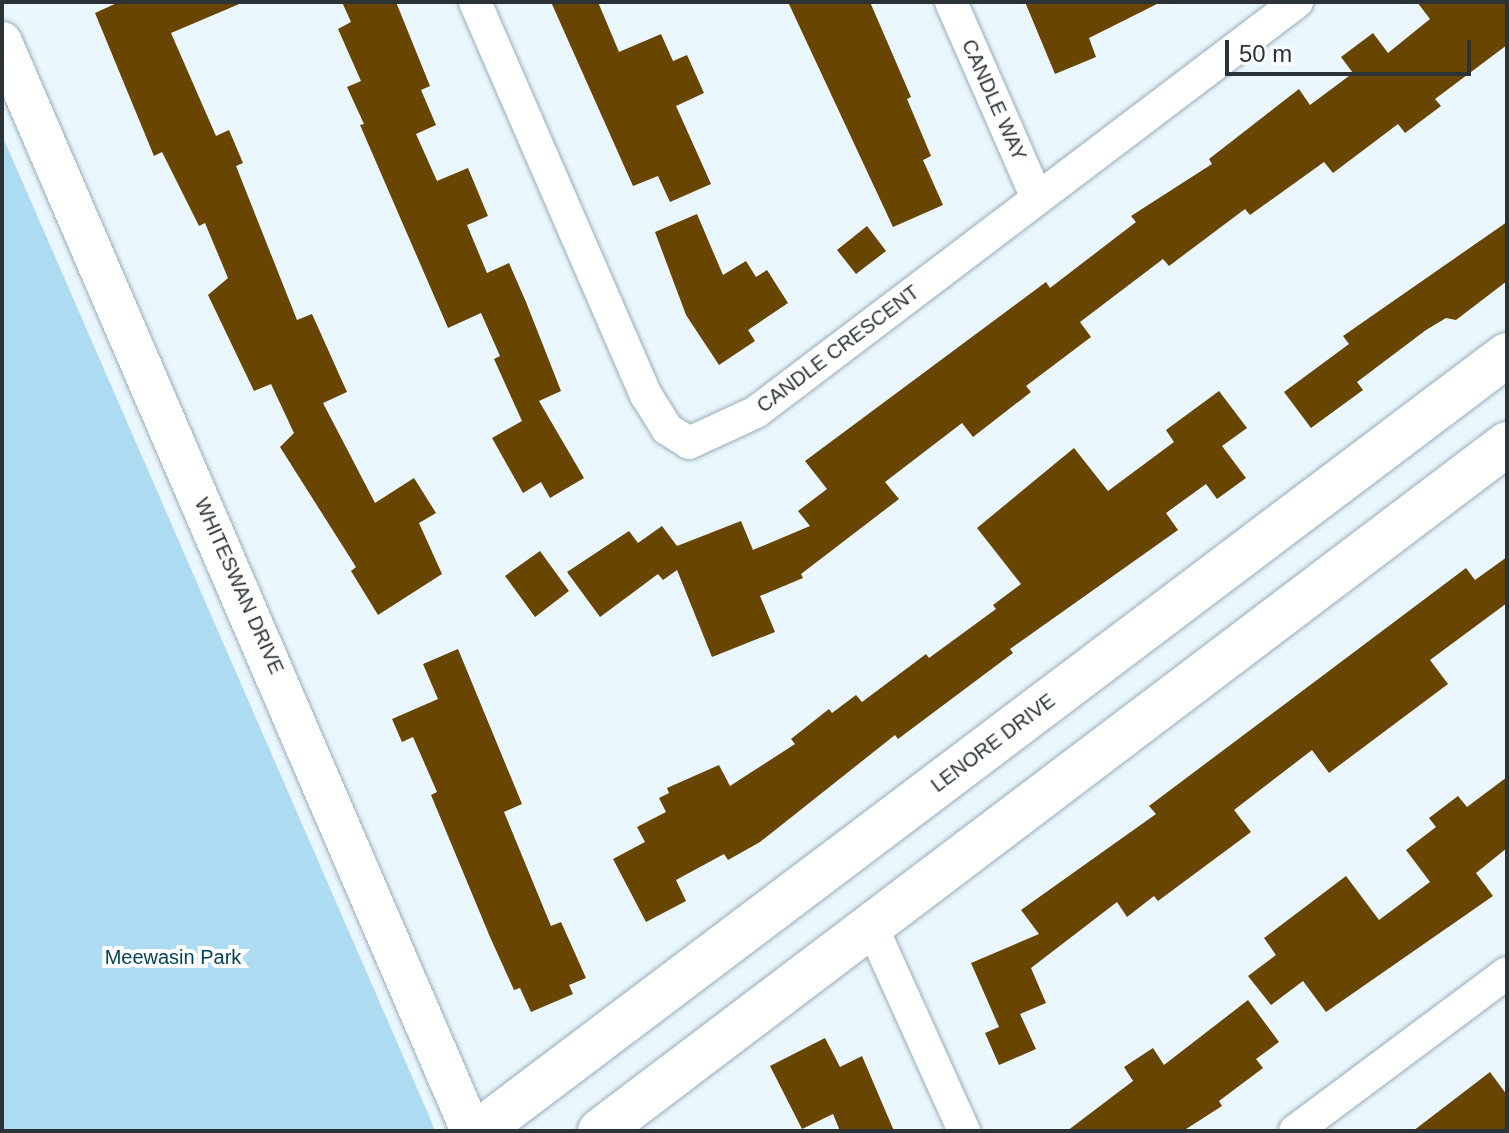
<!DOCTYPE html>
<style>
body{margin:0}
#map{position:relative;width:1509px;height:1133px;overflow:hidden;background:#eaf7fe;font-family:Arial,sans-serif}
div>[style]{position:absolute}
.green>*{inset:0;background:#addbf1}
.building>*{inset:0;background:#684501}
.roads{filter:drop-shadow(0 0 2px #98adb7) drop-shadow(0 0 2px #98adb7)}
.minor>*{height:32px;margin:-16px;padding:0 16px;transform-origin:16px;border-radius:16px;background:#fff}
.tertiary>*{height:40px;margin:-20px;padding:0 20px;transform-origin:20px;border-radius:20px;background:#fff}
.secondary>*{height:44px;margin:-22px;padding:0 22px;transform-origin:22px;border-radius:22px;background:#fff}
span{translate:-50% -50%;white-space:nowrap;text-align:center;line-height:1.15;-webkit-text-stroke:8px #fff;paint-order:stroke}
.street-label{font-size:20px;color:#2b3337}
.park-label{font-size:20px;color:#004158}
.frame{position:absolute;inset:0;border:4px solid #2b3337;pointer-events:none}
.scale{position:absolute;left:1225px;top:40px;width:246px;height:36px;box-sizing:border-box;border:4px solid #2b3337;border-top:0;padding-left:10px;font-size:24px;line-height:28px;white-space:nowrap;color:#2b3337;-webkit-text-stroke:6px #fff;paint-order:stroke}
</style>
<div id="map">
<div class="green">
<i style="clip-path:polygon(2px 135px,427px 1111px,435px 1131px,2px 1131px)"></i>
</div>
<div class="building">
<i style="clip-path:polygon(119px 2px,244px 2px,171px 33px,216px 136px,229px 130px,243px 163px,236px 166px,297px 320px,312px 314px,347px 392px,323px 403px,375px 503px,414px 478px,436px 513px,419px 523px,442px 574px,378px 615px,351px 571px,356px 567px,280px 447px,294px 433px,271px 384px,254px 391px,208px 295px,228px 278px,205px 223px,199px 226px,162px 152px,154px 156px,95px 13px)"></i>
<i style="clip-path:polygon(342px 2px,396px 2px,430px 86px,421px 90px,436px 125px,416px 134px,437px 181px,468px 168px,488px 216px,467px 225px,487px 273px,509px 263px,526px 302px,561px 391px,539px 401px,584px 478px,550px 498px,541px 482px,523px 493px,492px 438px,522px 421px,494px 359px,500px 356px,481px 313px,448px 328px,360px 125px,364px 124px,347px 87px,361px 81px,338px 29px,351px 22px)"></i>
<i style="clip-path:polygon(551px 2px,598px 2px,619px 52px,661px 34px,673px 61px,687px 55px,704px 93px,676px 106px,711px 184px,670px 202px,658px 176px,633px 186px)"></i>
<i style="clip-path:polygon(788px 2px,870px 2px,911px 97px,907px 99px,931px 156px,923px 160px,943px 205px,893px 227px)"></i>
<i style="clip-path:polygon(1025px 2px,1161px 2px,1089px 38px,1096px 57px,1055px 74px)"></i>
<i style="clip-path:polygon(1417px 2px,1507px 2px,1507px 45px,1435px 99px,1441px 106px,1405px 133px,1398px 124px,1333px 173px,1324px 162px,1250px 215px,1245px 209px,1169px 266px,1163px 259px,1080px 322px,1091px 337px,1026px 386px,1031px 392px,973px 437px,962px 423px,885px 482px,899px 499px,801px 574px,803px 578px,760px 596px,775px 632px,712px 657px,677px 570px,663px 580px,658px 574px,600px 617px,567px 572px,629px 531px,638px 543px,662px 526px,677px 546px,741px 521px,753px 550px,810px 526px,798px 511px,827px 489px,805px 461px,1046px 282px,1050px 288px,1136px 222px,1131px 216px,1212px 164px,1209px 159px,1299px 89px,1310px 105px,1353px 73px,1341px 57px,1373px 33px,1388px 53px,1430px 19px)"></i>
<i style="clip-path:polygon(697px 214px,723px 275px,746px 261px,756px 277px,767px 270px,788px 303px,748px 330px,755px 341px,719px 365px,686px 315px,655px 232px)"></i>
<i style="clip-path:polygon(1507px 222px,1507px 281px,1456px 320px,1446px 318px,1426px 330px,1357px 382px,1363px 390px,1311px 428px,1284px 392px,1349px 344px,1343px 336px)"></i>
<i style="clip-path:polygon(867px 226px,886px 251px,856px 274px,837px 250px)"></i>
<i style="clip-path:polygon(1219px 391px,1247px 428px,1222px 446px,1246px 478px,1217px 499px,1206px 484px,1166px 513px,1178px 530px,1010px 649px,1013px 653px,898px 739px,895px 735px,760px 842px,728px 860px,724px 854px,676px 880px,686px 901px,646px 922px,613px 859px,645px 842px,637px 827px,666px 812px,659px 798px,669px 793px,667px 788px,719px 765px,730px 786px,795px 744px,791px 739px,829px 709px,832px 713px,856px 695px,862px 702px,926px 654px,929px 658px,996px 609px,993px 605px,1021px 584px,977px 528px,1074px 448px,1108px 491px,1174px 442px,1166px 430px)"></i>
<i style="clip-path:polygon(540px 551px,569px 591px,535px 617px,505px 576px)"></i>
<i style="clip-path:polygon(1507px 557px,1507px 603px,1430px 660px,1448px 684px,1329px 773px,1312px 750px,1234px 810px,1251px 832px,1158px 901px,1154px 896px,1127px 917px,1117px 902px,1031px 968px,1046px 1003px,1020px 1014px,1036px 1049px,999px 1065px,985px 1033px,999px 1027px,971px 963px,1039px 934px,1021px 910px,1156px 814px,1149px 806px,1466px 568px,1475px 580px)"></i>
<i style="clip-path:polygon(458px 649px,522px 804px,504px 812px,551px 926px,561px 922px,586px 978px,569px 985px,573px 994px,531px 1012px,520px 988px,514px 990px,490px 937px,431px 795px,437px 792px,413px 737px,402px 742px,392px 719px,438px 699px,423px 664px)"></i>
<i style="clip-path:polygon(1507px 777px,1507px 848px,1476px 873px,1493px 896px,1326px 1012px,1303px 981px,1271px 1005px,1248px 976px,1276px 955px,1264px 938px,1346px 876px,1379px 920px,1430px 882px,1406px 850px,1436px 827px,1429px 818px,1458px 796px,1467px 807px)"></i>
<i style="clip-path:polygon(1248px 1000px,1279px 1042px,1256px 1059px,1263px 1068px,1219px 1101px,1222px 1106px,1183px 1131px,1067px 1131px,1133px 1081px,1124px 1067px,1153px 1048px,1164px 1065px)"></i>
<i style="clip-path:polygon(825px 1038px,840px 1067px,862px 1056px,894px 1131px,840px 1131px,833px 1114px,802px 1129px,770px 1066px)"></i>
<i style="clip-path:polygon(1490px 1072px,1507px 1095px,1507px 1131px,1413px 1131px)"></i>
</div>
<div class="roads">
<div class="minor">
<i style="left:475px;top:2px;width:429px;rotate:66.5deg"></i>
<i style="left:646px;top:395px;width:40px;rotate:58deg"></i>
<i style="left:667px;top:429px;width:26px;rotate:32deg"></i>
<i style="left:689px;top:443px;width:74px;rotate:-24.8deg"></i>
<i style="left:756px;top:412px;width:679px;rotate:-37.16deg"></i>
<i style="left:951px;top:2px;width:214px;rotate:66.3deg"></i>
<i style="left:872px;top:927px;width:224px;rotate:65.7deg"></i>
<i style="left:1295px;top:1131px;width:264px;rotate:-36.7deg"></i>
</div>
<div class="tertiary">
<i style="left:2px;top:42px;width:1186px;rotate:66.7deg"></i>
</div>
<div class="secondary">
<i style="left:479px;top:1131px;width:1288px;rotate:-37.05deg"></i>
<i style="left:600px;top:1131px;width:1138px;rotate:-37.14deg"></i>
</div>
</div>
<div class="street-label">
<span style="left:994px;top:100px;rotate:66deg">CANDLE WAY</span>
<span style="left:838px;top:349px;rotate:-37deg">CANDLE CRESCENT</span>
<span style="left:239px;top:586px;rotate:66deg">WHITESWAN DRIVE</span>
<span style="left:993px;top:743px;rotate:-37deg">LENORE DRIVE</span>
</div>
<div class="park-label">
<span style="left:173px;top:957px">Meewasin Park</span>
</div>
<div class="frame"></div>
<div class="scale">50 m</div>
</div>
